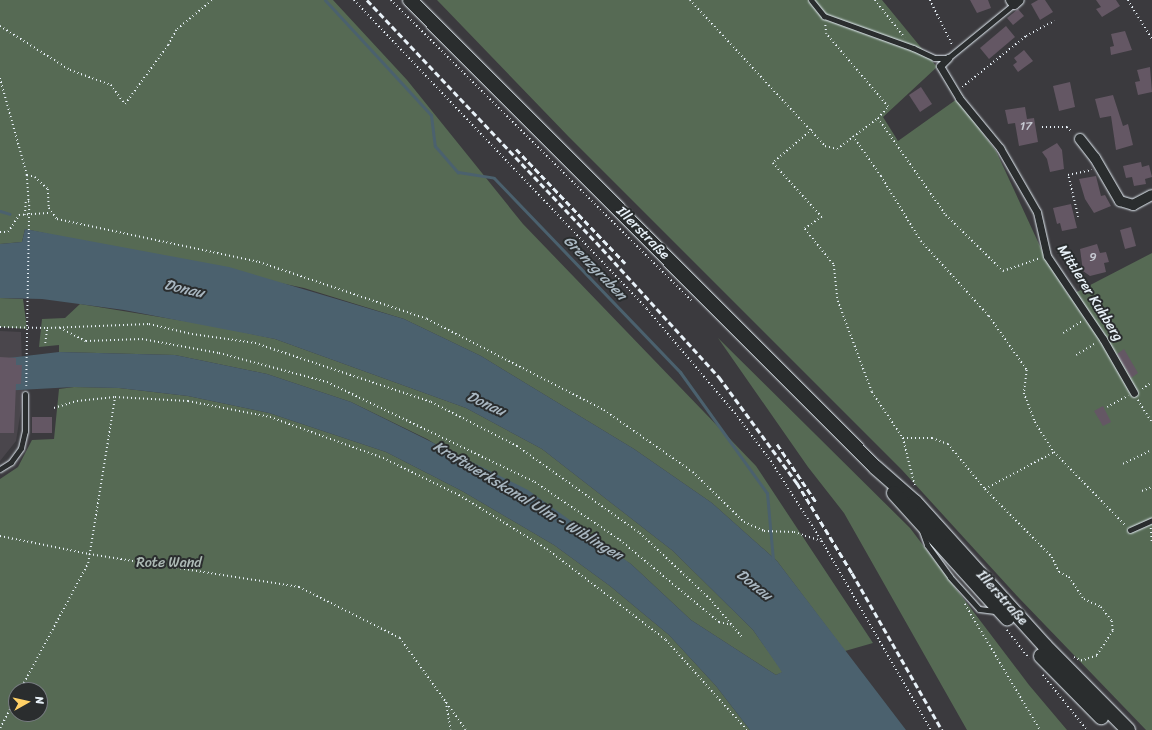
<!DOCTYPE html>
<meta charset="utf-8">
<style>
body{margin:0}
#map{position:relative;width:1152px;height:730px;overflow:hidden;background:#3b3a3e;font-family:Sriracha,sans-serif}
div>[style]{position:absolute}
.built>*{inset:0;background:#4a464c}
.green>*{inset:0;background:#566a54}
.water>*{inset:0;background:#4b616e}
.stream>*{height:3px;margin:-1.5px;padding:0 1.5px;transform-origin:1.5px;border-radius:1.5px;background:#4b616e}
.building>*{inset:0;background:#645764}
.path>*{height:1.5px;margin-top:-0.75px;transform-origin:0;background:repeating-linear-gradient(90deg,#e8f1f8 0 1px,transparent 0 4px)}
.roads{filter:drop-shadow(0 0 1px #e8f1f8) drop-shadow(0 0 1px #e8f1f8)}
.service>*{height:5px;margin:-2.5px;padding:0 2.5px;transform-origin:2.5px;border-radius:2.5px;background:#2a2d2e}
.pedestrian>*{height:7px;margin:-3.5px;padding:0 3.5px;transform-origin:3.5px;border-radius:3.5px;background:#2a2d2e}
.minor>*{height:10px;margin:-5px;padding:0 5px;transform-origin:5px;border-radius:5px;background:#2a2d2e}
.secondary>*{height:14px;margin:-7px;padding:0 7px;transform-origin:7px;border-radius:7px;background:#2a2d2e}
.rail>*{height:3px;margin-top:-1.5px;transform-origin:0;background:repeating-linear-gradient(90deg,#e8f1f8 0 6px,transparent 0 9px)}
.path-bridge>*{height:1.5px;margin-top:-0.75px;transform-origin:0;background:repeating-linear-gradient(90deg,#e8f1f8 0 1px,transparent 0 4px)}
span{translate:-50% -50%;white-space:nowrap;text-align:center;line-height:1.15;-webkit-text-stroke:4px #2a2d2e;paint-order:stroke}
.number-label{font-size:12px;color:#c7cad3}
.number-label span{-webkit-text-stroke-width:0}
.street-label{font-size:14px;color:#e8f1f8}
.park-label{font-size:14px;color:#aebbb6}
.water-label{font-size:15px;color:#a9b7c1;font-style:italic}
.north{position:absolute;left:8px;top:682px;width:40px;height:40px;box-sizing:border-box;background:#2a2d2e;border:1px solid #767b7f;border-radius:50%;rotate:82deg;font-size:11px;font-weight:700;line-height:16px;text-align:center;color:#e8f1f8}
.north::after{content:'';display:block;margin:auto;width:14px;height:18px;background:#ffd166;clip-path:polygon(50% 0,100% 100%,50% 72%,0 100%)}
</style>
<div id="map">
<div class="built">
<i style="clip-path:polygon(0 331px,21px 332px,23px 397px,16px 441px,0 461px)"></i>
</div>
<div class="green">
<i style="clip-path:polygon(0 0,333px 0,407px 80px,523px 224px,756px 466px,873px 643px,845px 651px,777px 561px,712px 503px,634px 449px,481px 356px,404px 319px,304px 288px,25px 229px,22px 242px,0 244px)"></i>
<i style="clip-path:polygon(437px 0,882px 0,937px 67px,883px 117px,898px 141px,957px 99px,996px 151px,1045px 257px,1069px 296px,1152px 253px,1152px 730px,1146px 730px,1019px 598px,902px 470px,568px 136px)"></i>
<i style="clip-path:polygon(0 298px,23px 299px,27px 329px,0 327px)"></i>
<i style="clip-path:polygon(80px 304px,215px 326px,275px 339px,466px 408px,542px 449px,673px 551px,753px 630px,783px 672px,776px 675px,691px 620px,631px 564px,427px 439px,351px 402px,267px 374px,175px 355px,59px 352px,59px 345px,39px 347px,42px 319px,65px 318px)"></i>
<i style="clip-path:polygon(718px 338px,910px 528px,1029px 685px,1067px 730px,967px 730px,844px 513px,808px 467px)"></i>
<i style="clip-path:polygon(evenodd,74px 387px,119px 388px,188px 396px,269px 413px,386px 452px,462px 491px,554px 545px,610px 586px,669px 635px,716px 686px,750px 730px,0 730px,0 479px,18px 467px,32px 440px,54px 439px,59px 389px,74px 387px,16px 690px,40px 690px,40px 714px,16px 714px,16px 690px)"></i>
</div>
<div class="water">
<i style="clip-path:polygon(25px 229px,229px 267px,404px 319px,481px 356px,634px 449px,712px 503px,777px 561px,906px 730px,750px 730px,716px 686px,669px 635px,610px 586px,554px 545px,462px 491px,386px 452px,269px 413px,188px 396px,119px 388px,74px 387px,0 391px,0 359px,59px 352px,175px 355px,267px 374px,351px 402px,528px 490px,631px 564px,691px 620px,776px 675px,782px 672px,753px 630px,673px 551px,542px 449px,466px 408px,275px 339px,124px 310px,42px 299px,0 298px,0 244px,22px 242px)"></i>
</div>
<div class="stream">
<i style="left:325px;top:0;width:156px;rotate:47.3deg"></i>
<i style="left:431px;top:115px;width:31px;rotate:83deg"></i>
<i style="left:435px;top:146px;width:35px;rotate:49deg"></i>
<i style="left:458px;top:172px;width:36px;rotate:9deg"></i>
<i style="left:494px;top:178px;width:269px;rotate:46.2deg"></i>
<i style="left:680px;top:372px;width:149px;rotate:54.3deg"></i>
<i style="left:767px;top:493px;width:67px;rotate:84.9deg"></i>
<i style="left:0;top:211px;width:10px;rotate:17deg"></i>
</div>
<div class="building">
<i style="clip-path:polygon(970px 0,988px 0,991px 8px,977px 13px)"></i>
<i style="clip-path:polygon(1038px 0,1045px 0,1053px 12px,1040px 20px,1031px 4px)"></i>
<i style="clip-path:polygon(1096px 0,1116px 0,1120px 6px,1102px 17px,1096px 9px,1101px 7px)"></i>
<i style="clip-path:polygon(1018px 9px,1024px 16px,1013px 25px,1007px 18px)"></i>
<i style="clip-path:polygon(1006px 26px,1015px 37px,989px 59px,980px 48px)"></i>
<i style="clip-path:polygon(1125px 31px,1132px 50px,1111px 55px,1110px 47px,1114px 46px,1111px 34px)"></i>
<i style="clip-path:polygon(1024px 50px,1033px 61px,1018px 72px,1013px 65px,1017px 62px,1014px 58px)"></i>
<i style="clip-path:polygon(1150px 67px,1152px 92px,1138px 95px,1135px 82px,1140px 81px,1137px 70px)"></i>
<i style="clip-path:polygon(1070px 82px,1075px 107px,1059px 111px,1053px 86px)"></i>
<i style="clip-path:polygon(921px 87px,932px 104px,920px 112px,909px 95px)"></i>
<i style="clip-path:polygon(1113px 95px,1123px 126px,1128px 124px,1133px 145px,1116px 150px,1111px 116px,1100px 118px,1095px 99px)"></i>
<i style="clip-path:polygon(1025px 107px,1027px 119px,1034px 118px,1038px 142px,1019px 146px,1015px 123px,1008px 124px,1005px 110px)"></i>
<i style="clip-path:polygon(1057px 143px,1062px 150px,1064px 169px,1050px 172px,1047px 159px,1042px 152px)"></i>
<i style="clip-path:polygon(1141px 162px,1142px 167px,1149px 165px,1152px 177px,1145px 179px,1146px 184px,1134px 186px,1132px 177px,1126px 178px,1123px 166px)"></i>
<i style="clip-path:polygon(1096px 176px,1101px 196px,1105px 195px,1111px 206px,1094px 213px,1085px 199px,1079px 179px)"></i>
<i style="clip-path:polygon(1071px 204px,1077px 228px,1062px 231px,1060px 223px,1057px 224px,1053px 208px)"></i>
<i style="clip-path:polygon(1131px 227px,1136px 246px,1125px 249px,1120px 230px)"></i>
<i style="clip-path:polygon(1097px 244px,1100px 253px,1106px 252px,1109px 262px,1104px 263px,1106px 272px,1090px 276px,1083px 271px,1080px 249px)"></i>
<i style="clip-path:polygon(1124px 349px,1138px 373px,1131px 378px,1117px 354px)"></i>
<i style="clip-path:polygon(0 357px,16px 358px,16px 365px,22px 365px,21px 384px,16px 384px,14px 433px,0 433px)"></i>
<i style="clip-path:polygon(1103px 406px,1111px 422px,1103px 426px,1094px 411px)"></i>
<i style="clip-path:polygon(32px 417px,52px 417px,52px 433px,32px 433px)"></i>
</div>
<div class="path">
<i style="left:354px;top:0;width:426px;rotate:46.5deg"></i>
<i style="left:647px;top:309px;width:136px;rotate:49.8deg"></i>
<i style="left:735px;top:413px;width:60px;rotate:53.1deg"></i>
<i style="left:771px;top:461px;width:95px;rotate:57.5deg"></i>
<i style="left:822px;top:541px;width:218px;rotate:60deg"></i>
<i style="left:391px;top:0;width:427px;rotate:45deg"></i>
<i style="left:690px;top:0;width:199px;rotate:47.2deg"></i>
<i style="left:825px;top:146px;width:12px;rotate:14deg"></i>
<i style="left:837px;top:149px;width:51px;rotate:-37.1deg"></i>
<i style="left:878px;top:118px;width:15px;rotate:-48deg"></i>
<i style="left:888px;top:107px;width:96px;rotate:-130.3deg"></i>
<i style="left:826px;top:34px;width:10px;rotate:-96deg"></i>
<i style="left:875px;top:0;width:48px;rotate:51.7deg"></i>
<i style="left:930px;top:0;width:51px;rotate:63.4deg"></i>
<i style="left:1128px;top:0;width:46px;rotate:58.4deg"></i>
<i style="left:0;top:26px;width:83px;rotate:32.2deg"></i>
<i style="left:70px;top:70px;width:44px;rotate:20.1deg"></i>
<i style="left:111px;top:85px;width:24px;rotate:54deg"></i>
<i style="left:125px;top:104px;width:73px;rotate:-53.9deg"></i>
<i style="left:168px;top:45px;width:18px;rotate:-61deg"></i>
<i style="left:177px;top:29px;width:45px;rotate:-39.6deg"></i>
<i style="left:0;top:78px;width:101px;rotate:74.4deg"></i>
<i style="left:27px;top:175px;width:27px;rotate:86deg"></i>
<i style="left:29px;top:202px;width:3px;rotate:180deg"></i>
<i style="left:26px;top:202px;width:13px;rotate:94deg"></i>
<i style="left:962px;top:87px;width:82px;rotate:-38.6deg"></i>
<i style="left:1026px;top:36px;width:32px;rotate:-28deg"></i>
<i style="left:878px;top:118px;width:118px;rotate:55deg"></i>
<i style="left:946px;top:215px;width:80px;rotate:44.5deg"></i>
<i style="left:1003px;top:271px;width:39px;rotate:-19deg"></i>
<i style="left:1042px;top:127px;width:25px"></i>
<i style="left:1067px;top:127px;width:8px;rotate:45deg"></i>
<i style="left:812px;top:130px;width:51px;rotate:139.8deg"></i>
<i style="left:773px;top:163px;width:73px;rotate:47.8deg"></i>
<i style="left:822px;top:217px;width:21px;rotate:145deg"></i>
<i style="left:805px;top:229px;width:46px;rotate:51.1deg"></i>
<i style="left:834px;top:265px;width:36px;rotate:84deg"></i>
<i style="left:838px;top:301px;width:97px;rotate:69.5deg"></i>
<i style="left:872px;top:392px;width:55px;rotate:56deg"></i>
<i style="left:903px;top:438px;width:49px;rotate:76deg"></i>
<i style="left:853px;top:136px;width:49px;rotate:55deg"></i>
<i style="left:881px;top:176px;width:76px;rotate:58.4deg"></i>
<i style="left:921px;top:241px;width:101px;rotate:47.8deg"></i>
<i style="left:989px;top:316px;width:66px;rotate:54.9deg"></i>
<i style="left:1027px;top:370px;width:23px;rotate:97deg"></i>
<i style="left:1024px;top:393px;width:31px;rotate:69deg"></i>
<i style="left:1035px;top:422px;width:36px;rotate:58deg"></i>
<i style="left:1054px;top:452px;width:102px;rotate:45.8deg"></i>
<i style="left:27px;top:175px;width:8px;rotate:14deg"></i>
<i style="left:35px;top:177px;width:18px;rotate:43deg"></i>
<i style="left:48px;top:189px;width:19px;rotate:87deg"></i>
<i style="left:49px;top:208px;width:14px;rotate:54deg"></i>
<i style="left:57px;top:219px;width:207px;rotate:12deg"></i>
<i style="left:259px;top:262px;width:177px;rotate:18.7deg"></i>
<i style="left:427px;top:319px;width:199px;rotate:27.2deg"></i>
<i style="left:604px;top:410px;width:108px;rotate:34.9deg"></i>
<i style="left:693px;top:472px;width:71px;rotate:44.4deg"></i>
<i style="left:744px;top:522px;width:22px;rotate:24deg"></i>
<i style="left:764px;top:531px;width:30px;rotate:2deg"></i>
<i style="left:794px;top:532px;width:29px;rotate:18deg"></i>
<i style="left:1078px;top:217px;width:43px;rotate:-103.4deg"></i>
<i style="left:1068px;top:175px;width:24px;rotate:-12deg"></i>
<i style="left:0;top:232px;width:8px"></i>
<i style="left:8px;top:232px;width:20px;rotate:-57deg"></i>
<i style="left:19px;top:215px;width:32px;rotate:-4deg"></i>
<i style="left:0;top:327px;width:47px;rotate:1.2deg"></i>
<i style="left:47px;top:328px;width:102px;rotate:-2.2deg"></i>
<i style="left:149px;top:324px;width:44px;rotate:13.1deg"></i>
<i style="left:192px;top:334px;width:64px;rotate:8.1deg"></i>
<i style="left:255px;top:343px;width:186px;rotate:18.5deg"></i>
<i style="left:431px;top:402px;width:97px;rotate:27.1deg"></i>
<i style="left:517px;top:446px;width:151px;rotate:35.3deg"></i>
<i style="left:640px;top:533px;width:96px;rotate:43.3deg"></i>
<i style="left:710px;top:599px;width:51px;rotate:49.8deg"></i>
<i style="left:60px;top:328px;width:29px;rotate:27deg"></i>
<i style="left:86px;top:341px;width:56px;rotate:-2deg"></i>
<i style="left:142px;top:339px;width:78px;rotate:10.3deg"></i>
<i style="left:219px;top:353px;width:112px;rotate:15deg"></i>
<i style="left:327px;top:382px;width:231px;rotate:25.7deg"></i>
<i style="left:535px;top:482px;width:103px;rotate:34.3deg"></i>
<i style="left:620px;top:540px;width:129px;rotate:39.6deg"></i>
<i style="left:719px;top:622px;width:12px;rotate:14deg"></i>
<i style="left:1063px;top:333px;width:22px;rotate:-32deg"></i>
<i style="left:45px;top:343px;width:14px;rotate:-82deg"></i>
<i style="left:1076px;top:355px;width:23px;rotate:-31deg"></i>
<i style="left:26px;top:386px;width:68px;rotate:-89.2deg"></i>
<i style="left:1142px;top:389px;width:12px;rotate:-35deg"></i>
<i style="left:1138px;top:400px;width:26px;rotate:58deg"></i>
<i style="left:1107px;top:407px;width:24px;rotate:-28deg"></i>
<i style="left:54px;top:408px;width:24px;rotate:-17deg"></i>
<i style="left:77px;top:401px;width:38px;rotate:-6deg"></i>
<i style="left:115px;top:397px;width:73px;rotate:3.1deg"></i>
<i style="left:188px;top:401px;width:84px;rotate:11deg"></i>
<i style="left:270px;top:417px;width:120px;rotate:19.9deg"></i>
<i style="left:383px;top:458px;width:85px;rotate:26deg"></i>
<i style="left:459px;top:495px;width:103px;rotate:31.5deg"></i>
<i style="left:547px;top:549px;width:150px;rotate:37.4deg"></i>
<i style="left:666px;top:640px;width:121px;rotate:48deg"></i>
<i style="left:903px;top:438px;width:29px"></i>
<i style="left:932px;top:438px;width:17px;rotate:21deg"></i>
<i style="left:948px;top:444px;width:58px;rotate:50.6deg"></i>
<i style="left:985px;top:489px;width:95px;rotate:45.4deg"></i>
<i style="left:1052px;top:557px;width:17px;rotate:65deg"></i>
<i style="left:1059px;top:572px;width:11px;rotate:27deg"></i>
<i style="left:1069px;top:577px;width:27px;rotate:56deg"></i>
<i style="left:1084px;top:599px;width:19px;rotate:25deg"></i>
<i style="left:1101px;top:607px;width:18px;rotate:52deg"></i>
<i style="left:1112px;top:621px;width:10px;rotate:84deg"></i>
<i style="left:1113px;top:631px;width:30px;rotate:123deg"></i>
<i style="left:1097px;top:656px;width:16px;rotate:162deg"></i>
<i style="left:1082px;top:661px;width:9px;rotate:-159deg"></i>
<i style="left:1123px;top:464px;width:32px;rotate:-26deg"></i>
<i style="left:985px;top:489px;width:78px;rotate:-28.2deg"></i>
<i style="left:1142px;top:491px;width:11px;rotate:-22deg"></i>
<i style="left:1151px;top:528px;width:16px;rotate:86deg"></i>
<i style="left:0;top:536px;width:91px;rotate:11.4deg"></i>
<i style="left:89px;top:554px;width:213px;rotate:8.9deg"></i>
<i style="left:299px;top:587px;width:113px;rotate:26.8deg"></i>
<i style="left:400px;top:638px;width:113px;rotate:54.3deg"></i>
<i style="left:965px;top:604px;width:147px;rotate:59.2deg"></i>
<i style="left:1007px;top:630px;width:36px;rotate:52deg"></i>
<i style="left:1043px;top:675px;width:70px;rotate:51.3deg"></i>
<i style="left:20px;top:690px;width:144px;rotate:-61.8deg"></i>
<i style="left:88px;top:563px;width:168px;rotate:-80.8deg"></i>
<i style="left:446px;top:702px;width:28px;rotate:80deg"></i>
<i style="left:0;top:728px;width:34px;rotate:-62deg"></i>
</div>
<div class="roads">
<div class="service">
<i style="left:811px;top:0;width:21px;rotate:51deg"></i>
<i style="left:824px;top:16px;width:95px;rotate:19.8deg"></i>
<i style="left:913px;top:48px;width:23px;rotate:25deg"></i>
<i style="left:934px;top:58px;width:14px"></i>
<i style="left:948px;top:58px;width:85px;rotate:-39.3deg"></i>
<i style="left:0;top:469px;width:13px;rotate:-32deg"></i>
<i style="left:11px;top:462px;width:17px;rotate:-54deg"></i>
<i style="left:21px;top:448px;width:17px;rotate:-77deg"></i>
<i style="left:25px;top:431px;width:37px;rotate:-90deg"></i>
<i style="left:1130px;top:530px;width:24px;rotate:-24deg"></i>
<i style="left:922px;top:531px;width:15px;rotate:70deg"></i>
<i style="left:927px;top:545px;width:39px;rotate:54deg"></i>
<i style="left:950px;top:577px;width:43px;rotate:47.8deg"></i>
<i style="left:979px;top:609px;width:16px;rotate:7deg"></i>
</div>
<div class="pedestrian">
<i style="left:948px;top:58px;width:11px;rotate:135deg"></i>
<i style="left:940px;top:66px;width:37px;rotate:59deg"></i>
<i style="left:959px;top:98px;width:65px;rotate:50.6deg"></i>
<i style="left:1000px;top:148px;width:74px;rotate:60deg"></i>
<i style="left:1037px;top:212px;width:45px;rotate:77.2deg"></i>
<i style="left:1047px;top:256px;width:100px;rotate:56deg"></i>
<i style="left:1103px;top:339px;width:62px;rotate:60.1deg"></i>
</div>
<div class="minor">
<i style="left:1011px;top:0;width:5px;rotate:53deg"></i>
<i style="left:1014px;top:4px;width:6px;rotate:-39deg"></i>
<i style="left:1080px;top:139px;width:24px;rotate:52deg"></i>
<i style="left:1095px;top:158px;width:50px;rotate:59.8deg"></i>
<i style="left:1120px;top:201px;width:14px;rotate:17deg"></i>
<i style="left:1133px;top:205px;width:21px;rotate:-28deg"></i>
</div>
<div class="secondary">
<i style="left:410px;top:0;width:659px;rotate:45.12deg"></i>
<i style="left:875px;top:467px;width:53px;rotate:41.2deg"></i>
<i style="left:915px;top:502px;width:194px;rotate:47.9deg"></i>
<i style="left:1045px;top:646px;width:118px;rotate:45.3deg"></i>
<i style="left:894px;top:493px;width:169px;rotate:47.9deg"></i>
<i style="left:1041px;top:656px;width:86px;rotate:45.5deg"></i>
</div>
</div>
<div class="rail">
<i style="left:367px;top:0;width:333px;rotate:46.6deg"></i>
<i style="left:596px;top:242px;width:183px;rotate:47.7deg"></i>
<i style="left:719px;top:377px;width:132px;rotate:53.7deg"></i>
<i style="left:797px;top:483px;width:105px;rotate:58.6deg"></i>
<i style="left:852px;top:573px;width:181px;rotate:60.2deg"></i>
<i style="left:516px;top:149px;width:158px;rotate:46.3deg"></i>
<i style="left:777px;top:444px;width:70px;rotate:56.1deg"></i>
</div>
<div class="path-bridge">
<i style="left:27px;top:318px;width:116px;rotate:-89deg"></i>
</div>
<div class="number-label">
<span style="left:1026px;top:127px">17</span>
<span style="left:1093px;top:258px">9</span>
</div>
<div class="street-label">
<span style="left:643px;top:233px;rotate:45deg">Illerstraße</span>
<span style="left:1090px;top:293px;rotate:58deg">Mittlerer Kuhberg</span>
<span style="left:1002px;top:598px;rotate:48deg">Illerstraße</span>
</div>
<div class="park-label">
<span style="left:169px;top:563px">Rote Wand</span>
</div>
<div class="water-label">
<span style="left:595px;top:268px;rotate:46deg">Grenzgraben</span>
<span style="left:184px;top:289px;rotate:13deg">Donau</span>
<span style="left:486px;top:404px;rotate:25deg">Donau</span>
<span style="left:528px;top:501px;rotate:31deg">Kraftwerkskanal Ulm - Wiblingen</span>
<span style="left:754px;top:585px;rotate:38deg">Donau</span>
</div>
<div class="north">N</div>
</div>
